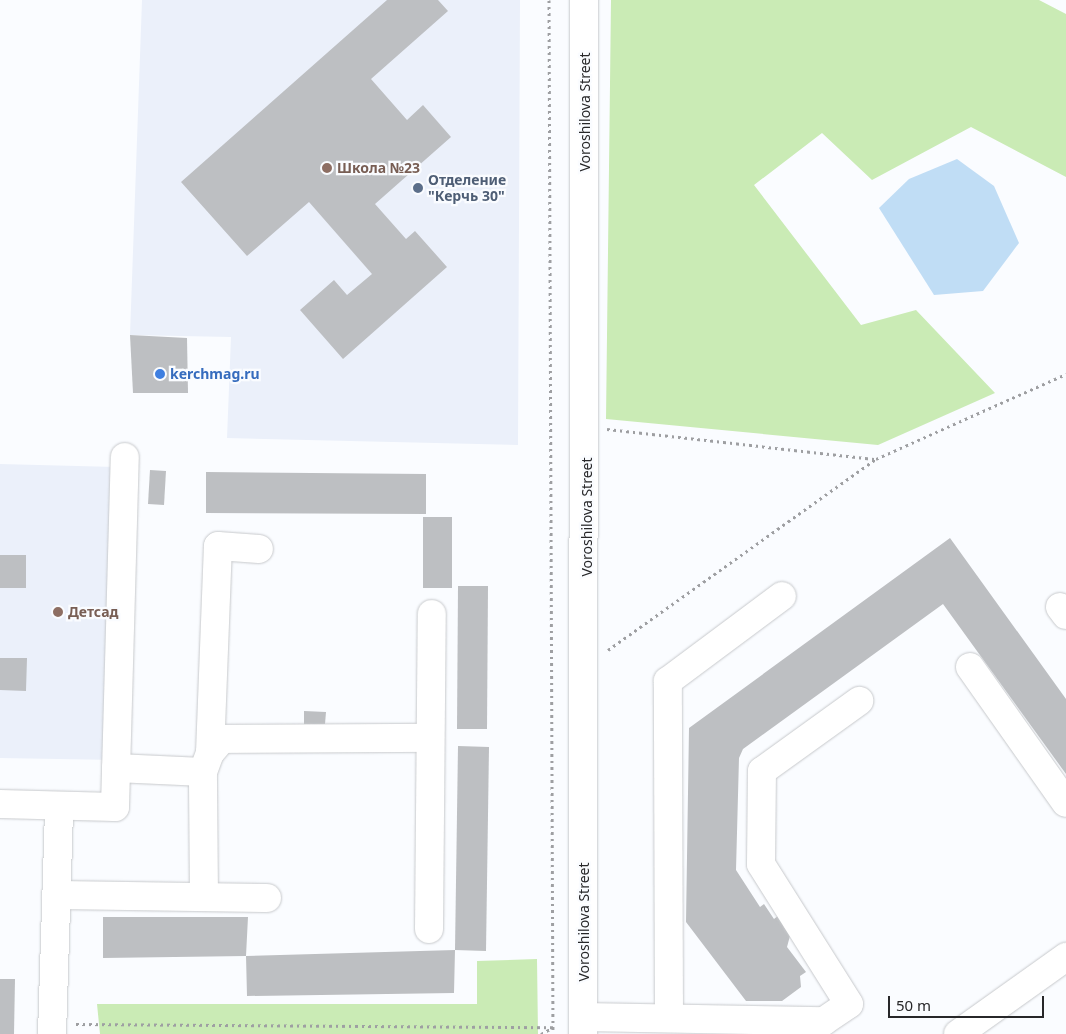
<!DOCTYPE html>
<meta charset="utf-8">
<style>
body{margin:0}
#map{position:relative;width:1066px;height:1034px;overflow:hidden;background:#fafcff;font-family:"Noto Sans",sans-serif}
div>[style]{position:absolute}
.built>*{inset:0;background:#ebf0fa}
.green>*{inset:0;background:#caebb5}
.water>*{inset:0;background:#c0ddf5}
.building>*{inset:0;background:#bdbfc2}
.path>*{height:3px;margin-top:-1.5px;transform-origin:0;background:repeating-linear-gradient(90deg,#9e9fa2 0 2.5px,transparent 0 6.5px)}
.roads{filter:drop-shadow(0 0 1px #c7c9cc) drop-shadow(0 0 1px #c7c9cc)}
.minor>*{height:28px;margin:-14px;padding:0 14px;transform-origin:14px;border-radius:14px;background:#fff}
.major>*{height:28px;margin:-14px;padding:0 14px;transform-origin:14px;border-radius:14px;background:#fff}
.dots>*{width:14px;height:14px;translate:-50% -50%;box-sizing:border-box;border:2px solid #fafcff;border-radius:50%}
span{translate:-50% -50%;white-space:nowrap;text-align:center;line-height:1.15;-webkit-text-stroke:4.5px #fafcff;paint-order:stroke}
.street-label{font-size:14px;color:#272729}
.education-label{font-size:14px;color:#785e54;font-weight:700}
.left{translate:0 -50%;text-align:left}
.service-label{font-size:14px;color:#4e5e75;font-weight:700}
.shop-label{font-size:14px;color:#366cbe;font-weight:700}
.scale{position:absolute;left:888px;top:996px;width:156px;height:22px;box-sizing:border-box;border:2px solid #272729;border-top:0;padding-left:6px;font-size:15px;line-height:18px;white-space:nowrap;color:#272729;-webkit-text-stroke:4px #fafcff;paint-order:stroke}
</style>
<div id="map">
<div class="built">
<i style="clip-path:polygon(142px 0,520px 0,518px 445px,227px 438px,231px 337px,130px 335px)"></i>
<i style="clip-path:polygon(0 464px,116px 467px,117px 760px,0 758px)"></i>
</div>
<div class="green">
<i style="clip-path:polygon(611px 0,1039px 0,1066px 14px,1066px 177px,971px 127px,872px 180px,822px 133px,754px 185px,861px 325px,916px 310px,995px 393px,878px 445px,606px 419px)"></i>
<i style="clip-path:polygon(537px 959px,538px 1034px,100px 1034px,97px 1004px,477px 1004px,477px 961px)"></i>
</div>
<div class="water">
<i style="clip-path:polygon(957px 159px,994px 186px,1019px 243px,983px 291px,934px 295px,879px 208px,909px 179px)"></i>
</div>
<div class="building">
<i style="clip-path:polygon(387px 0,438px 0,448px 11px,371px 79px,407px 120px,423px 105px,451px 137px,375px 204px,406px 239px,415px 231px,447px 267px,343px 359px,300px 310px,334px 280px,347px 295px,372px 274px,309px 202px,247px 256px,181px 182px)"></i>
<i style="clip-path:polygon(130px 335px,187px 338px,188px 393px,133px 393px)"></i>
<i style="clip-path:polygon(150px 470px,166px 471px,164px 505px,148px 504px)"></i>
<i style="clip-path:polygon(206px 472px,426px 474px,426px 514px,206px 513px)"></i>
<i style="clip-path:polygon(423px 517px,452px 517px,452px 588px,423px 588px)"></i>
<i style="clip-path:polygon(950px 538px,1066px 699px,1066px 774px,943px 604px,743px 749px,739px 758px,736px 870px,760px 907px,764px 904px,774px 919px,779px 915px,791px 932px,787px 947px,806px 972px,800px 976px,801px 987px,782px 1001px,746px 1001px,686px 922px,689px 728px)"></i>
<i style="clip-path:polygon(0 555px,26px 555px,26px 588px,0 588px)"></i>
<i style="clip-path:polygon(458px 586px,488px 586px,487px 729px,457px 729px)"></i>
<i style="clip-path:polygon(0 658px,27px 658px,26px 691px,0 690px)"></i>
<i style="clip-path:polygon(304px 711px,326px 712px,325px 724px,304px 724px)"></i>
<i style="clip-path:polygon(458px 746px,489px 747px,486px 951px,455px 950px)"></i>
<i style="clip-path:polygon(103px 917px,248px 917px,246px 956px,455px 950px,454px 993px,247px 996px,246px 956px,103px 958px)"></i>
<i style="clip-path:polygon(0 979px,15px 979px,14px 1034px,0 1034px)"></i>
</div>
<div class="path">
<i style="left:549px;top:0;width:1034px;rotate:89.78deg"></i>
<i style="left:607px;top:429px;width:271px;rotate:6.4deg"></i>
<i style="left:876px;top:459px;width:208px;rotate:-24.1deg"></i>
<i style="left:608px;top:650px;width:329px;rotate:-35.5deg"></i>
<i style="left:76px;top:1024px;width:477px;rotate:0.4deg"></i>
<i style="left:541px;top:1034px;width:13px;rotate:-29deg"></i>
</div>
<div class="roads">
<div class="minor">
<i style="left:1060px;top:607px;width:10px;rotate:53deg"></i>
<i style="left:970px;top:667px;width:166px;rotate:54.8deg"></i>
<i style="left:210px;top:753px;width:207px;rotate:-87.8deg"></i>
<i style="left:218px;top:546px;width:41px;rotate:4.2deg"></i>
<i style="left:116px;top:768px;width:87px;rotate:2.6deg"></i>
<i style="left:0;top:804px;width:115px;rotate:1.5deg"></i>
<i style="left:115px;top:807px;width:350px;rotate:-88.4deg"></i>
<i style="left:56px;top:895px;width:211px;rotate:0.8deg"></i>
<i style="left:204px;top:897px;width:125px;rotate:-90.5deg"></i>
<i style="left:203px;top:772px;width:20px;rotate:-70deg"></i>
<i style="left:210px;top:753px;width:18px;rotate:-49deg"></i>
<i style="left:222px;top:739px;width:208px;rotate:-0.3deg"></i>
<i style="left:429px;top:929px;width:315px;rotate:-89.5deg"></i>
<i style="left:583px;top:1017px;width:241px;rotate:1deg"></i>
<i style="left:824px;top:1021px;width:30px;rotate:-34deg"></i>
<i style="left:849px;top:1004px;width:165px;rotate:-122.2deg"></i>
<i style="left:761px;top:864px;width:93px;rotate:-89.4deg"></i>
<i style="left:762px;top:771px;width:120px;rotate:-35.8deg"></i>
<i style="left:669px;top:1018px;width:337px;rotate:-90.2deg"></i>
<i style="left:668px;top:681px;width:142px;rotate:-36.7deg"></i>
<i style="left:52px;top:1034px;width:228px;rotate:-88.2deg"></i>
<i style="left:583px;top:1034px;width:1034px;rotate:-89.94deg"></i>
</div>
<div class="major">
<i style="left:958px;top:1034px;width:133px;rotate:-35.5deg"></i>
</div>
</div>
<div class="dots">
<i style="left:327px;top:168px;background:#8d6e63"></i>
<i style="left:418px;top:188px;background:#5c6f8a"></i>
<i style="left:160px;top:374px;background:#3f7fe0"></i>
<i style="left:58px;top:612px;background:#8d6e63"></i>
</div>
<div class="street-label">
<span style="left:585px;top:112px;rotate:-90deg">Voroshilova Street</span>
<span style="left:587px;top:517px;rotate:-90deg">Voroshilova Street</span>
<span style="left:584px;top:922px;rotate:-90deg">Voroshilova Street</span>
</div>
<div class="education-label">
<span class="left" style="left:337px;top:168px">Школа №23</span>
<span class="left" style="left:68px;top:612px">Детсад</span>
</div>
<div class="service-label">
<span class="left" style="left:428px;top:188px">Отделение<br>"Керчь 30"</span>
</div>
<div class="shop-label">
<span class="left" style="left:170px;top:374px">kerchmag.ru</span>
</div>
<div class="scale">50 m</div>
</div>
